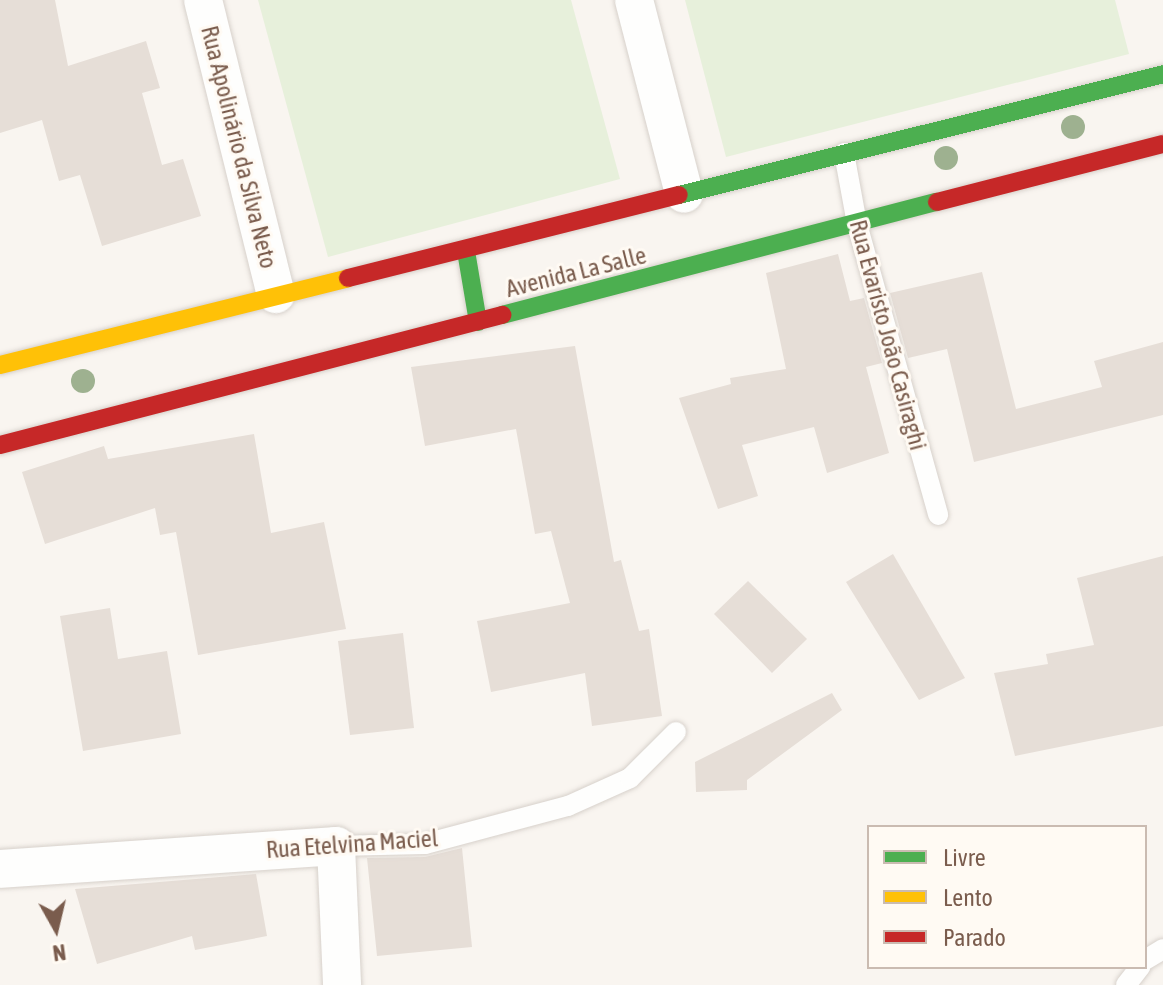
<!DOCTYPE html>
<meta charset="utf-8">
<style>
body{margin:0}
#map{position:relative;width:1163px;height:985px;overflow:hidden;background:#f9f5f0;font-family:"Asap Condensed",sans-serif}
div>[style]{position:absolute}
.green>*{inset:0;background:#e7f0db}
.building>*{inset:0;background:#e6ded7}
.roads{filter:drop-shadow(0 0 2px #d7d1cb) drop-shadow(0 0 2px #d7d1cb)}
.lane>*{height:20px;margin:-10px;padding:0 10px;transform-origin:10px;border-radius:10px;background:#fefefd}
.street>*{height:38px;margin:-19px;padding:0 19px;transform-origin:19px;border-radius:19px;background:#fefefd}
.fast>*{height:18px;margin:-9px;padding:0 9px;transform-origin:9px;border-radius:9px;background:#4caf50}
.slow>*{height:18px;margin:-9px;padding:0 9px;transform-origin:9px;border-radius:9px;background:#ffc107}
.jam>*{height:18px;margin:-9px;padding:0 9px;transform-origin:9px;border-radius:9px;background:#c62828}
.trees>*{width:24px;height:24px;margin:-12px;border-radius:50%;background:#9eb190}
span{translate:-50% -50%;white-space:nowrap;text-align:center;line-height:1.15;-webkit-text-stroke:6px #fffaf3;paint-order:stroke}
.street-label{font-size:24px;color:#7a5c4d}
.legend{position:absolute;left:867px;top:825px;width:280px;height:144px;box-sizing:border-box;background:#fffaf3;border:2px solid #cabbb1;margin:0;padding:10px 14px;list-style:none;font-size:24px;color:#7a5c4d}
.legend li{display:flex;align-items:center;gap:16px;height:40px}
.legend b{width:40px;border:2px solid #cabbb1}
.north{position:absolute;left:16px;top:889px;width:80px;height:80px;-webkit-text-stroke:6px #fffaf3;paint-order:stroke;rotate:172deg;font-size:22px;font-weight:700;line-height:32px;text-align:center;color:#7a5c4d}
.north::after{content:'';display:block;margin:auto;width:28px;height:36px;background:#7a5c4d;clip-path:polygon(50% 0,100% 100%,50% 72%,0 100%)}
</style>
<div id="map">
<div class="green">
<i style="clip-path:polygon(258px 0,571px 0,620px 179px,328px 257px)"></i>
<i style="clip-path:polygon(685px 0,1115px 0,1129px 54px,726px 157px)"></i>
</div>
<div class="building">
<i style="clip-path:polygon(0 0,55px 0,68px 66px,146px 41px,160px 88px,142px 93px,162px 165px,183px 159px,201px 216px,102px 246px,80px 175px,59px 181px,42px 120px,0 133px)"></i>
<i style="clip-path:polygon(838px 254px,850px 301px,864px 298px,882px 363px,866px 367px,889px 453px,827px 473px,814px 427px,742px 445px,758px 496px,718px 509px,679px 398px,731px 384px,730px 378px,786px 369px,766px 273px)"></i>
<i style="clip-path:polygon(982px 272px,1016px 409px,1102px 387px,1094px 361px,1163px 342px,1163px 415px,974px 462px,947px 349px,908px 358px,890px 293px)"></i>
<i style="clip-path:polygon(575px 346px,614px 562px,621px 560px,639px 631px,649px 629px,662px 716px,592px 726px,585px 673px,491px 692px,477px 621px,570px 603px,551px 531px,535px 534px,516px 429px,425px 446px,411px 367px)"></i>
<i style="clip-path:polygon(254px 434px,271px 533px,324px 522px,346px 629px,198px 655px,176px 532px,160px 535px,155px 508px,45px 544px,22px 472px,104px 446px,108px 459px)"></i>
<i style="clip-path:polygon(893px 554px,965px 678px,919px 700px,846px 582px)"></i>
<i style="clip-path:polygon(1163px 556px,1163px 726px,1015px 756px,994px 673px,1048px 664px,1046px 654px,1094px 645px,1077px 578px)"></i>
<i style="clip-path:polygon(748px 581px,807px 639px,772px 673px,714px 614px)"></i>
<i style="clip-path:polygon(110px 608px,118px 659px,167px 651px,181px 734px,83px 751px,60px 616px)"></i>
<i style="clip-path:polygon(403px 633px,414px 728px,350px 735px,338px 641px)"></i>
<i style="clip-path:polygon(832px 693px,842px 710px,747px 780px,747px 790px,696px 792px,695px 762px)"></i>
<i style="clip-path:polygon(462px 848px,472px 947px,377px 956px,367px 858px,425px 857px)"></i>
<i style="clip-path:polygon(256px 874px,267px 936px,195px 950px,192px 936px,97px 964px,75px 889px)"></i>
</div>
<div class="roads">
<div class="lane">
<i style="left:844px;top:153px;width:72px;rotate:79.6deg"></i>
<i style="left:857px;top:224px;width:302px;rotate:74.4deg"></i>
<i style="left:336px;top:846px;width:89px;rotate:-1.3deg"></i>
<i style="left:425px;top:844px;width:148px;rotate:-14.9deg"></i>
<i style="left:568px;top:806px;width:68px;rotate:-24.3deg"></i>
<i style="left:630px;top:778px;width:65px;rotate:-45deg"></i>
<i style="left:1145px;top:960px;width:21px;rotate:-31deg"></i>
<i style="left:1126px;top:985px;width:23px;rotate:-52deg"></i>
</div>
<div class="street">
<i style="left:203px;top:0;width:303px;rotate:76.1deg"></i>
<i style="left:634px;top:0;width:200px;rotate:75.5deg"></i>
<i style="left:0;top:869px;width:337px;rotate:-3.9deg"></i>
<i style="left:336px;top:846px;width:139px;rotate:87.5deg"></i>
</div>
<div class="fast">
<i style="left:679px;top:195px;width:499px;rotate:-14deg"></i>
<i style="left:466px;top:251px;width:72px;rotate:80.4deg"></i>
<i style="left:502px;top:315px;width:449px;rotate:-14.6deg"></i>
</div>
<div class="slow">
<i style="left:0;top:365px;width:359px;rotate:-14deg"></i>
</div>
<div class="jam">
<i style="left:937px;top:202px;width:233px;rotate:-14.4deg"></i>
<i style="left:348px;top:278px;width:341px;rotate:-14.1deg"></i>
<i style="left:0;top:445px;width:519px;rotate:-14.52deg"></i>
</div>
</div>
<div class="trees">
<i style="left:1073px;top:127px"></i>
<i style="left:946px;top:158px"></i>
<i style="left:83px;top:381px"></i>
</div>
<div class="street-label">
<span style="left:239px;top:147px;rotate:76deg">Rua Apolinário da Silva Neto</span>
<span style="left:576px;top:272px;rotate:-14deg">Avenida La Salle</span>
<span style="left:888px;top:335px;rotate:75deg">Rua Evaristo João Casiraghi</span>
<span style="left:352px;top:844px;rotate:-4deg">Rua Etelvina Maciel</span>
</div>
<ul class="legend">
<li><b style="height:10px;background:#4caf50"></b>Livre</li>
<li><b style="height:10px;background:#ffc107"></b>Lento</li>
<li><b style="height:10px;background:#c62828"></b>Parado</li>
</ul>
<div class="north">N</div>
</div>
